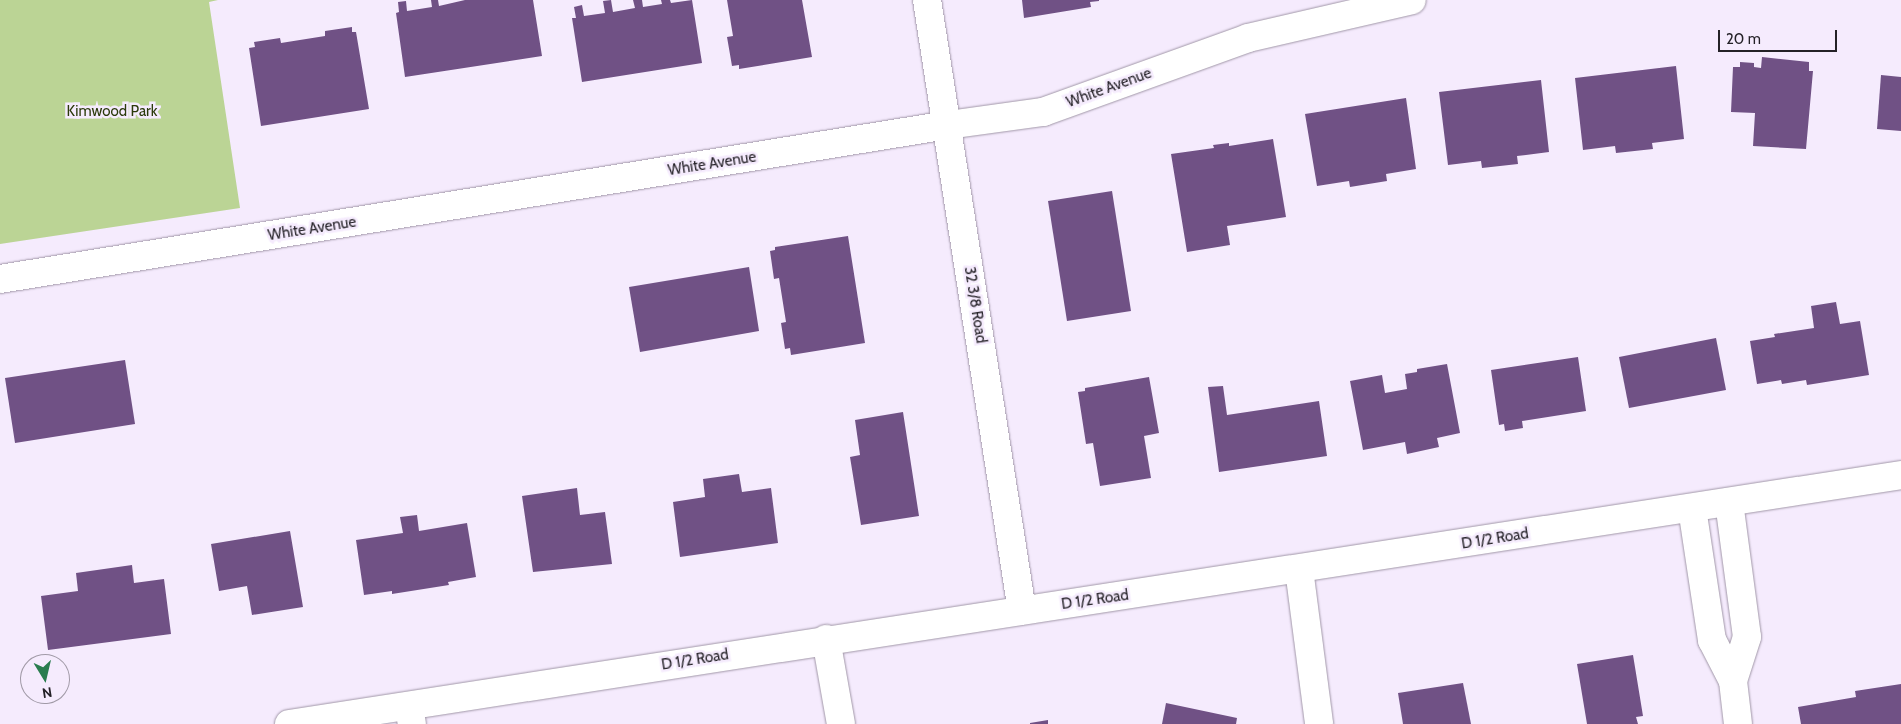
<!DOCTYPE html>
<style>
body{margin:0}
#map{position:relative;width:1901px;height:724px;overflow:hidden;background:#f5ebfd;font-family:Cabin,sans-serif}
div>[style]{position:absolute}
.green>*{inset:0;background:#bbd495}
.building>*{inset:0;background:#705185}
.roads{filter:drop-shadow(0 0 1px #a197a8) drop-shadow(0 0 1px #a197a8)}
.minor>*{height:28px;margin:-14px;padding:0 14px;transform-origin:14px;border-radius:14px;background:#fff}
.secondary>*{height:28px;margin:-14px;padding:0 14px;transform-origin:14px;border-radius:14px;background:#fff}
span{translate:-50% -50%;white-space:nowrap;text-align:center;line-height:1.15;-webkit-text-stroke:5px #f5ebfd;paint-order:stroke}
.street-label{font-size:15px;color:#242127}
.park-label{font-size:15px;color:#2b3a0b}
.north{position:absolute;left:20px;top:654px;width:50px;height:50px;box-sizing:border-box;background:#f5ebfd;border:1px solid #a19aa7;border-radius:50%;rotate:171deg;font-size:14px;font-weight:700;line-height:20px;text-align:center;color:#242127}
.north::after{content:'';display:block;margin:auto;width:18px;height:22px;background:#2a7d4f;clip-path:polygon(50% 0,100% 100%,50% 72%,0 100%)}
.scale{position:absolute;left:1718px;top:30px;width:119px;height:22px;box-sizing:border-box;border:2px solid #242127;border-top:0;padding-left:6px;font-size:15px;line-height:18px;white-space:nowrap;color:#242127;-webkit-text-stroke:4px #f5ebfd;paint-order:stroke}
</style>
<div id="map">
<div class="green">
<i style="clip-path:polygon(0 0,218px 0,209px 2px,240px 208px,0 244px)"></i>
</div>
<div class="building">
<i style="clip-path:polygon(431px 0,438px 0,439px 6px,465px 0,533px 0,542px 56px,405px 77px,396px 13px,399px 12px,398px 2px,406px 1px,407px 11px,432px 7px)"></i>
<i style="clip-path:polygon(611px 0,613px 12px,635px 8px,633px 0,642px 0,643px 7px,662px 4px,661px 0,670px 0,671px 3px,692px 0,702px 63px,582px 82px,572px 18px,576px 18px,574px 7px,582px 5px,584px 16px,605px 13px,603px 1px)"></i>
<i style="clip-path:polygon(727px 0,802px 0,812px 57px,739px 69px,739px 65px,732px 66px,727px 37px,733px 36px)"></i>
<i style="clip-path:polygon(1022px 0,1099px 0,1099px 1px,1090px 2px,1091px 7px,1024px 18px)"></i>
<i style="clip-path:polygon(352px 27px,352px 32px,356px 32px,369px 109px,261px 126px,249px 48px,255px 47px,254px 42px,280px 38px,281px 43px,325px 36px,325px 31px)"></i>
<i style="clip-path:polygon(1762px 57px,1809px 62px,1809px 71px,1813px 71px,1806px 149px,1753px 146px,1755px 113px,1731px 112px,1733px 67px,1740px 67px,1740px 62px,1754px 63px,1754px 67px,1761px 68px)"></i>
<i style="clip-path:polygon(1676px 66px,1684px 139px,1652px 143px,1653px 149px,1616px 153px,1615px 146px,1583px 150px,1575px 78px)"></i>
<i style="clip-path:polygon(1881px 75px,1901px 77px,1901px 131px,1877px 129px)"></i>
<i style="clip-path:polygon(1541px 80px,1549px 152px,1517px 156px,1518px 164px,1482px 168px,1481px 161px,1448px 165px,1439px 92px)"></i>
<i style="clip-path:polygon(1406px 98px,1416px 169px,1386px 174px,1387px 181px,1350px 187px,1349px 181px,1317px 186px,1305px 114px)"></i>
<i style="clip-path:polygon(1273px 139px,1286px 217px,1227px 226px,1230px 245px,1187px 252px,1171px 154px,1214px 148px,1213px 145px,1229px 143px,1229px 146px)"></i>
<i style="clip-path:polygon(1112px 191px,1131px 311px,1067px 321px,1048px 201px)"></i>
<i style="clip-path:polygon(848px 236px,865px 343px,791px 355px,790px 348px,785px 349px,781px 323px,786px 322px,779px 278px,774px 279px,770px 251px,775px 250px,775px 247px)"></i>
<i style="clip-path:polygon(749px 267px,759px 331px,640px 352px,629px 287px)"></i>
<i style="clip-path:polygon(1836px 302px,1840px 324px,1860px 321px,1869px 375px,1807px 385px,1806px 380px,1782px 384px,1781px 380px,1757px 384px,1750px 341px,1775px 337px,1774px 334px,1814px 328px,1811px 306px)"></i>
<i style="clip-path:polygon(1716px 338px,1726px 390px,1629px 408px,1619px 357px)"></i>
<i style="clip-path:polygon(1578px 357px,1586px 411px,1522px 421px,1523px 428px,1505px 431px,1504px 424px,1499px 425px,1491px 370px)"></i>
<i style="clip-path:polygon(125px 360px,135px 424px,15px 443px,5px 378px)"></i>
<i style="clip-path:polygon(1447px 364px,1460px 433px,1437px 438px,1439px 447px,1407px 454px,1405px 442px,1363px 450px,1350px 381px,1382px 375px,1385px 393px,1407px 389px,1405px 374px,1417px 372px,1417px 369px)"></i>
<i style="clip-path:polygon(1149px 377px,1159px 433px,1144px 436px,1151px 478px,1100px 486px,1093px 443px,1086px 444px,1078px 392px,1085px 391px,1085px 388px)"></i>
<i style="clip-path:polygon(1223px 386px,1227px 415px,1319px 401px,1327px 456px,1219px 472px,1208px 387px)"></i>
<i style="clip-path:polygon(903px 412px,919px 516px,861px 525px,850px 457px,860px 455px,855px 420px)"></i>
<i style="clip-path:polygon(739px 474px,742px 492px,771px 488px,778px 543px,680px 557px,673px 502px,705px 497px,703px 479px)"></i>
<i style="clip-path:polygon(577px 488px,580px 515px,605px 512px,612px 564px,533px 572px,522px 496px)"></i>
<i style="clip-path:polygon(417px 515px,419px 531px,467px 523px,476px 577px,448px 582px,449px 585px,392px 594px,392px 591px,364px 595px,356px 540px,403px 533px,400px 517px)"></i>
<i style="clip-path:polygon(290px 531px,303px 607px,252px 615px,247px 586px,219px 591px,211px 544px)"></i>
<i style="clip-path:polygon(132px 565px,134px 583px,164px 579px,171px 634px,48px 650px,41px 596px,78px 591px,76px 573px)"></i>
<i style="clip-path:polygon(1633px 655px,1643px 716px,1636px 717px,1638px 724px,1587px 724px,1577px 664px)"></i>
<i style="clip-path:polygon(1463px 683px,1471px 724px,1403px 724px,1398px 693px)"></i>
<i style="clip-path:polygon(1901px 684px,1901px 724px,1801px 724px,1798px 707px,1856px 697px,1855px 691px)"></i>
<i style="clip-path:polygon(1166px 703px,1237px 718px,1236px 724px,1162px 724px)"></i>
<i style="clip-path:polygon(1048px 720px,1048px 724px,1030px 724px,1030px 723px)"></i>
</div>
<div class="roads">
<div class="minor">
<i style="left:927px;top:0;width:618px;rotate:81.16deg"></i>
<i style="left:0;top:279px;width:960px;rotate:-9.23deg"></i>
<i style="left:948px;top:125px;width:96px;rotate:-7.8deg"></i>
<i style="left:1043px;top:112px;width:218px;rotate:-19.8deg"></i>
<i style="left:1248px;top:38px;width:168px;rotate:-13deg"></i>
<i style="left:1729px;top:502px;width:136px;rotate:82.4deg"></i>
<i style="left:1747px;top:637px;width:46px;rotate:107.7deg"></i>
<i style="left:1692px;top:508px;width:134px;rotate:81.4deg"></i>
<i style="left:1712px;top:640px;width:46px;rotate:62.9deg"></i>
<i style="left:1733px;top:681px;width:43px;rotate:83.4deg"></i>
<i style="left:1299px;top:569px;width:156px;rotate:82.6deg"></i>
<i style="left:826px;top:639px;width:86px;rotate:80deg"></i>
<i style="left:409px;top:706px;width:18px;rotate:81deg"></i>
</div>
<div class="secondary">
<i style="left:289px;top:724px;width:1631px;rotate:-8.78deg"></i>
</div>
</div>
<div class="street-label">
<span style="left:1109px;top:88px;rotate:-20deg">White Avenue</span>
<span style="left:712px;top:164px;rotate:-9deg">White Avenue</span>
<span style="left:312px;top:229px;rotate:-9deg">White Avenue</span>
<span style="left:975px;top:305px;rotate:81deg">32 3/8 Road</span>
<span style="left:1495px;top:539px;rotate:-9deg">D 1/2 Road</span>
<span style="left:1095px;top:600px;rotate:-8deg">D 1/2 Road</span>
<span style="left:695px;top:660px;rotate:-9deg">D 1/2 Road</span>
</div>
<div class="park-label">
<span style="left:112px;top:112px">Kimwood Park</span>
</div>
<div class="north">N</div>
<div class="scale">20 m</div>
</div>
